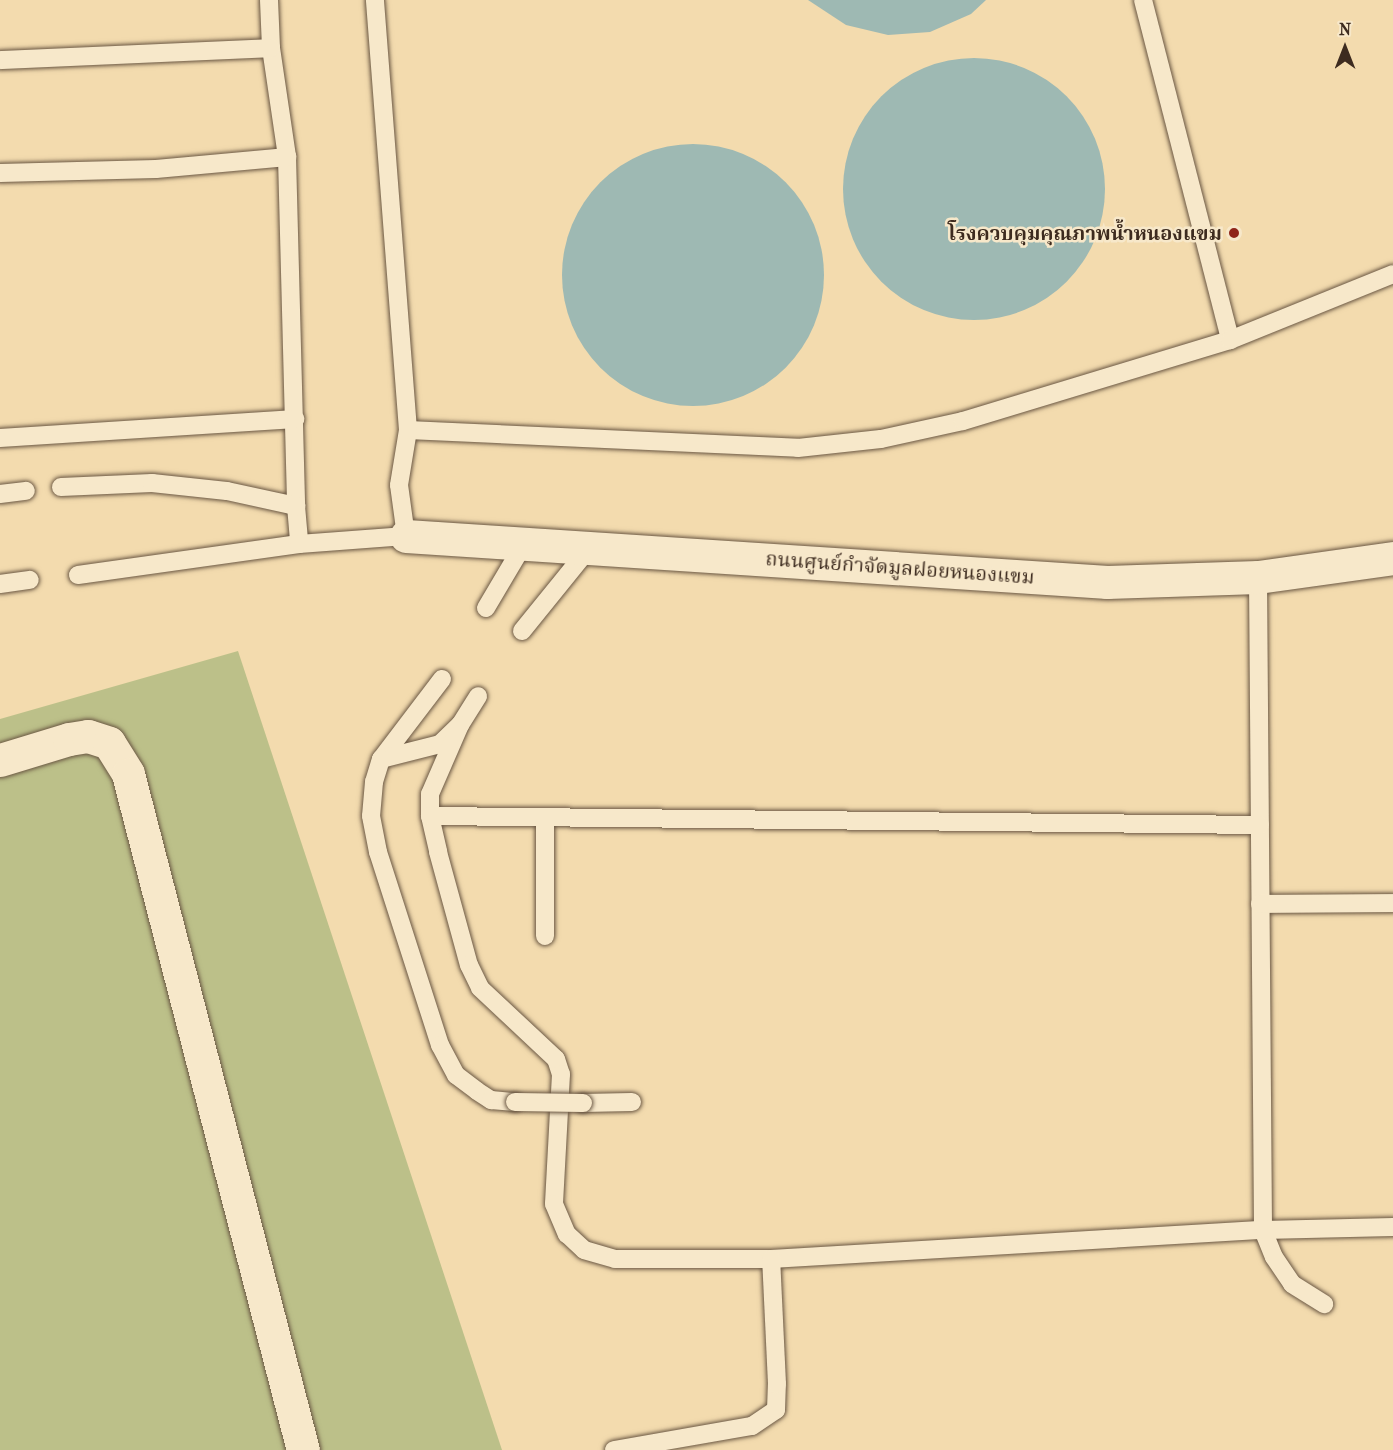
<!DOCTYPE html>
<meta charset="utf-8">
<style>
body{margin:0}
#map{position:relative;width:1393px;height:1450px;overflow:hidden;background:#f3dbae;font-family:"IM FELL French Canon","Noto Serif Thai",serif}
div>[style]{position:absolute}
.green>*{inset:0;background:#bcc089}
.water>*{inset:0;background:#9eb9b3}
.round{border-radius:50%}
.roads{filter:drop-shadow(0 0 2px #6a5743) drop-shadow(0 0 2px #6a5743)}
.service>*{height:18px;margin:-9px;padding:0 9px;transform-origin:9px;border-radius:9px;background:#f7e8ca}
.minor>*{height:33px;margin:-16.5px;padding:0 16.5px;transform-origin:16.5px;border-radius:16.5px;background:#f7e8ca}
.bridges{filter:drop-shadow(0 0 2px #6a5743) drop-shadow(0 0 2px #6a5743)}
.service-bridge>*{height:18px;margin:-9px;padding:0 9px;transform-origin:9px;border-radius:9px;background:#f7e8ca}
.dots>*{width:16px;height:16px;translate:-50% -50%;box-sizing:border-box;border:3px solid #f7e8ca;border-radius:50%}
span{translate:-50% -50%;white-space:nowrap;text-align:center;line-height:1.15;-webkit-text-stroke:5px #f7e8ca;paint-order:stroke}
.poi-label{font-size:20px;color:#3d2b1f;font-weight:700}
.right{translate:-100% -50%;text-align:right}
.street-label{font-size:20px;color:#3d2b1f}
.north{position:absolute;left:1315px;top:18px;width:60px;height:60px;-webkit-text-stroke:4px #f7e8ca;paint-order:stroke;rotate:0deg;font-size:16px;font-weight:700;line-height:24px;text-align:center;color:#3d2b1f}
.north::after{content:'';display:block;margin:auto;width:21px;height:27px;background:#3d2b1f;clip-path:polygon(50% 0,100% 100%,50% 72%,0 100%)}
</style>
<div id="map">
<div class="green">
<i style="clip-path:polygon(238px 651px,502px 1450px,0 1450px,0 719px)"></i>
</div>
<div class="water">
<i style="clip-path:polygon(808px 0,986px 0,971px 14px,930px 32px,888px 35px,846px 25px)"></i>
<i class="round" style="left:843px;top:58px;width:262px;height:262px"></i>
<i class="round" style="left:562px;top:144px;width:262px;height:262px"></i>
</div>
<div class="roads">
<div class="service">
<i style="left:269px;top:0;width:48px;rotate:87.6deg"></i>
<i style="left:271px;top:48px;width:110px;rotate:81.6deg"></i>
<i style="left:287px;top:157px;width:349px;rotate:88.5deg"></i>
<i style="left:296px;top:506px;width:38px;rotate:85deg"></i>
<i style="left:1143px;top:0;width:351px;rotate:75.6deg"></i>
<i style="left:0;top:60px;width:271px;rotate:-2.5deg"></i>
<i style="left:0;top:173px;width:156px;rotate:-1.5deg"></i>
<i style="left:156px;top:169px;width:132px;rotate:-5.2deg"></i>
<i style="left:408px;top:430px;width:390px;rotate:2.6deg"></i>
<i style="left:798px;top:448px;width:83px;rotate:-6.2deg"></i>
<i style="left:881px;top:439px;width:84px;rotate:-12.4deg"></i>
<i style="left:963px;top:421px;width:279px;rotate:-16.9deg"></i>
<i style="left:1230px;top:340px;width:176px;rotate:-22deg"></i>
<i style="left:0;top:438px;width:296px;rotate:-3.7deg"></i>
<i style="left:61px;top:487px;width:91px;rotate:-2.5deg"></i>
<i style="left:152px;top:483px;width:75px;rotate:6.1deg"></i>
<i style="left:227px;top:491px;width:71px;rotate:12.3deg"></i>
<i style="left:0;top:494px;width:26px;rotate:-7deg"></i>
<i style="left:78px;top:575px;width:223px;rotate:-8deg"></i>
<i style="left:299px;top:544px;width:107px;rotate:-4.3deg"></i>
<i style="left:406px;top:536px;width:51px;rotate:-97.8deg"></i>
<i style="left:399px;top:485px;width:56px;rotate:-80.7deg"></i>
<i style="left:408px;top:430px;width:431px;rotate:-94.4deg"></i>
<i style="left:1258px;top:577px;width:653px;rotate:89.56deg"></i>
<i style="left:1263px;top:1230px;width:29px;rotate:68deg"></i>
<i style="left:1274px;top:1257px;width:32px;rotate:56deg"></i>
<i style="left:1292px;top:1284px;width:38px;rotate:32deg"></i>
<i style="left:0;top:584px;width:30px;rotate:-8deg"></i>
<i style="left:486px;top:608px;width:77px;rotate:-59.4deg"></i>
<i style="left:522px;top:631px;width:108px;rotate:-51deg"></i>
<i style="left:442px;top:679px;width:101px;rotate:127.3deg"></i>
<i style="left:381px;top:759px;width:61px;rotate:-14.3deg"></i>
<i style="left:440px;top:744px;width:28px;rotate:-44deg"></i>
<i style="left:460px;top:725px;width:34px;rotate:-58deg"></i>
<i style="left:460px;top:725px;width:75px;rotate:113.5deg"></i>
<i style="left:430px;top:794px;width:22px;rotate:90deg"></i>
<i style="left:430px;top:816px;width:37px;rotate:77deg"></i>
<i style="left:438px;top:852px;width:117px;rotate:74.7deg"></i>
<i style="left:469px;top:965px;width:25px;rotate:64deg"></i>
<i style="left:480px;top:988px;width:104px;rotate:43.1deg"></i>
<i style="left:556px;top:1059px;width:16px;rotate:72deg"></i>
<i style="left:561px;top:1074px;width:130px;rotate:93.1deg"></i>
<i style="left:554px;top:1204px;width:33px;rotate:67deg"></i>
<i style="left:567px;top:1234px;width:23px;rotate:43deg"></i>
<i style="left:584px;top:1250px;width:32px;rotate:16deg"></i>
<i style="left:615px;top:1259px;width:156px"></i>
<i style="left:771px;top:1259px;width:493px;rotate:-3.4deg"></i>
<i style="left:1263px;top:1230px;width:130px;rotate:-1.3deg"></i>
<i style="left:381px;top:759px;width:24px;rotate:107deg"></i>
<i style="left:374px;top:782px;width:34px;rotate:95deg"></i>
<i style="left:371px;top:816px;width:37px;rotate:79deg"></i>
<i style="left:378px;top:852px;width:203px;rotate:72.2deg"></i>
<i style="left:440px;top:1045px;width:34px;rotate:62deg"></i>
<i style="left:456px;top:1075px;width:26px;rotate:37deg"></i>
<i style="left:477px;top:1091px;width:17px;rotate:33deg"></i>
<i style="left:491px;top:1100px;width:24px;rotate:5deg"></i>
<i style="left:430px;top:816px;width:830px;rotate:0.62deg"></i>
<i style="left:1260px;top:904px;width:133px;rotate:-0.4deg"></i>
<i style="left:545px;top:936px;width:119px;rotate:-90deg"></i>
<i style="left:583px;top:1103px;width:49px;rotate:-1.2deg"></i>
<i style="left:614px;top:1450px;width:140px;rotate:-9.9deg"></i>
<i style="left:752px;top:1426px;width:29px;rotate:-34deg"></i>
<i style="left:776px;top:1410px;width:26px;rotate:-88deg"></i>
<i style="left:777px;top:1384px;width:125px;rotate:-92.7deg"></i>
</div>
<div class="minor">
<i style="left:406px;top:536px;width:703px;rotate:3.75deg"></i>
<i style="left:1107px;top:582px;width:151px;rotate:-1.9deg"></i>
<i style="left:1258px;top:577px;width:136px;rotate:-8deg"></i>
<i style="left:0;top:760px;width:72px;rotate:-16.9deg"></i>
<i style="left:69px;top:739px;width:19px;rotate:-9deg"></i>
<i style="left:88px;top:736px;width:22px;rotate:18deg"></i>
<i style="left:109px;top:743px;width:36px;rotate:58deg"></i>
<i style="left:128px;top:774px;width:698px;rotate:75.49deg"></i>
</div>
</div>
<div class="bridges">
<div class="service-bridge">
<i style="left:515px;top:1102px;width:68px;rotate:0.8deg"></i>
</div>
</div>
<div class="dots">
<i style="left:1234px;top:233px;background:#8f2418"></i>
</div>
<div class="poi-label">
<span class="right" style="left:1222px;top:233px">โรงควบคุมคุณภาพน้ำหนองแขม</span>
</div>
<div class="street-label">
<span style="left:900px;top:568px;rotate:4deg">ถนนศูนย์กำจัดมูลฝอยหนองแขม</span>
</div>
<div class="north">N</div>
</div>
